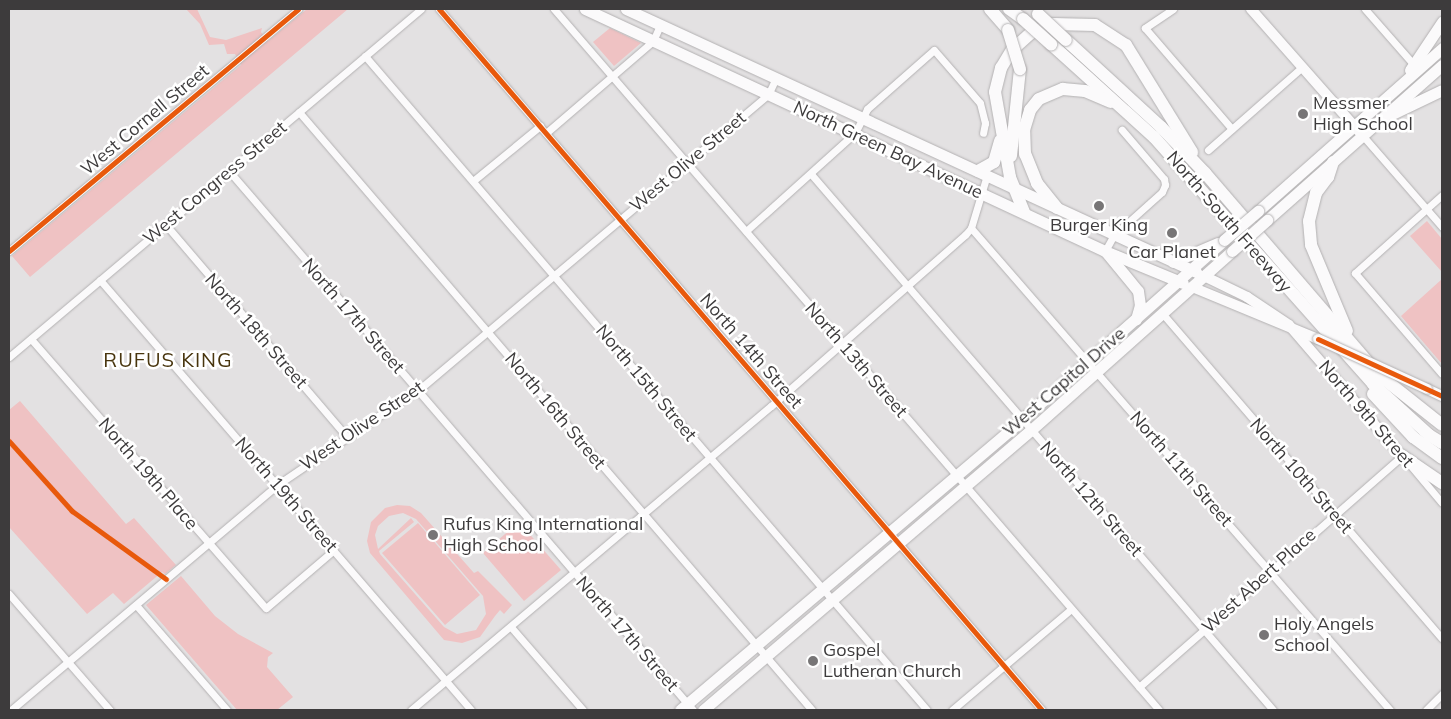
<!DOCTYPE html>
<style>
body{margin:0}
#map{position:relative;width:1451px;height:719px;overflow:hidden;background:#e3e1e2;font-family:Mulish,sans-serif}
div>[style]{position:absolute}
.green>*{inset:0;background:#efc2c3}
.roads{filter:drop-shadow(0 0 1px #b3b1b2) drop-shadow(0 0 1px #b3b1b2)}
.street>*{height:7px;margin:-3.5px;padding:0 3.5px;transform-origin:3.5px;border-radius:3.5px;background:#fbfafb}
.secondary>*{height:10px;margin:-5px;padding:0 5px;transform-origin:5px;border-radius:5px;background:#fbfafb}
.primary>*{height:11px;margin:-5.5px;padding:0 5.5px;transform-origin:5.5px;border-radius:5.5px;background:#fbfafb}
.highway>*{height:12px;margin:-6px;padding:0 6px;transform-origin:6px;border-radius:6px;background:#fbfafb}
.bridges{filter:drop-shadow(0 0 1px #b3b1b2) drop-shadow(0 0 1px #b3b1b2)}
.secondary-bridge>*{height:10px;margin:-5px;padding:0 5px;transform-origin:5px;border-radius:5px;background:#fbfafb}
.primary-bridge>*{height:11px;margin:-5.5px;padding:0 5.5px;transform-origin:5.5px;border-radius:5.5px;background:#fbfafb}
.highway-bridge>*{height:12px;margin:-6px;padding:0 6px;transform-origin:6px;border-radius:6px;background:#fbfafb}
.cycleway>*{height:5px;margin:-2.5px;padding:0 2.5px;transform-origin:2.5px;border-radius:2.5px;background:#e8590c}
.dots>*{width:14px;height:14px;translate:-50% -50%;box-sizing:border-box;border:2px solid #fff;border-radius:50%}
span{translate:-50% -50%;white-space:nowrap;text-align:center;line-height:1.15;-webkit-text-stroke:5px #fff;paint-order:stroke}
.poi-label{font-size:18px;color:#3d3b3c}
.left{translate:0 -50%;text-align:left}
.street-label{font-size:18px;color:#3d3b3c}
.quarter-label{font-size:20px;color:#48350e;letter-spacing:1px}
.frame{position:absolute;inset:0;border:10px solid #3d3b3c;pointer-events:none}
</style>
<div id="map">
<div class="green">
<i style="clip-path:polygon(186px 9px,197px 9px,210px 37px,226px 40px,262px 28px,261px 32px,268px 41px,307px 9px,348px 9px,30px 277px,12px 256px,241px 65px,235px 54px,227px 54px,224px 44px,209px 45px,200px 24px)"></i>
<i style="clip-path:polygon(610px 28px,641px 43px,614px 66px,593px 42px)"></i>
<i style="clip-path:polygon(1427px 221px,1442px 239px,1442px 272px,1410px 236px)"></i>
<i style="clip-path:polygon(1442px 279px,1442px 364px,1401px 316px)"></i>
<i style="clip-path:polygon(20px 401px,126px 524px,134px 518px,176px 565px,165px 574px,162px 572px,124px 604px,113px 593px,87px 614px,9px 527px,9px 410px)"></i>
<i style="clip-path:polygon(evenodd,397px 505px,410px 506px,421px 513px,474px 573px,478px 571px,512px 605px,504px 614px,500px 610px,495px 616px,480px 637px,462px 643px,444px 640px,370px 553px,367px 541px,371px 522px,385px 508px,397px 505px,403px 513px,416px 519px,483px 596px,486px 614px,476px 630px,457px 634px,444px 627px,380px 554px,379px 551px,414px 522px,411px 518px,378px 549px,375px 535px,378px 526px,389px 516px,403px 513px)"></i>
<i style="clip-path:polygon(519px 522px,561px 570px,524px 601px,483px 553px)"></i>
<i style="clip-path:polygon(418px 523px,480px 595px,445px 625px,382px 553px)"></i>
<i style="clip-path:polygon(181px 576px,215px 616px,238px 634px,273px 653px,268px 657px,267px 667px,293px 697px,277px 710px,237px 710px,146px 605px)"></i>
</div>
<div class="roads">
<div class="street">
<i style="left:439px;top:9px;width:925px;rotate:49.3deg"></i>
<i style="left:554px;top:9px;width:926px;rotate:49.2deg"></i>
<i style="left:1173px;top:9px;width:34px;rotate:146deg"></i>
<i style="left:1145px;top:28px;width:133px;rotate:49.3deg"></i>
<i style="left:1365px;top:9px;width:74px;rotate:48.8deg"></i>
<i style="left:365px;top:56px;width:862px;rotate:49.33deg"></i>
<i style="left:299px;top:112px;width:788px;rotate:49.38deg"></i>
<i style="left:546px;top:133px;width:141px;rotate:-40.7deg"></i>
<i style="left:653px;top:41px;width:17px;rotate:-66deg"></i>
<i style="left:1363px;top:136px;width:121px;rotate:49deg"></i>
<i style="left:1208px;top:150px;width:125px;rotate:-41.4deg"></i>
<i style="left:229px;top:171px;width:711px;rotate:49.28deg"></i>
<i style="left:811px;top:174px;width:708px;rotate:49.24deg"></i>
<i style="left:473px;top:181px;width:87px;rotate:-39.4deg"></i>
<i style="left:1442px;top:195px;width:117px;rotate:138.1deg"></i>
<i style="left:1355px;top:273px;width:133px;rotate:49.3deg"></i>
<i style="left:166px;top:225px;width:279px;rotate:49.5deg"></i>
<i style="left:971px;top:228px;width:639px;rotate:49deg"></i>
<i style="left:746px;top:231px;width:147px;rotate:-42deg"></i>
<i style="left:855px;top:133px;width:27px;rotate:-63deg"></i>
<i style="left:867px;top:109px;width:89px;rotate:-41.4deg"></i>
<i style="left:934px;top:50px;width:70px;rotate:49deg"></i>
<i style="left:980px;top:103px;width:21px;rotate:76deg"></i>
<i style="left:985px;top:123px;width:10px;rotate:101deg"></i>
<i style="left:9px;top:251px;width:377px;rotate:-39.9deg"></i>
<i style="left:1105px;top:251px;width:18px;rotate:-61deg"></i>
<i style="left:1114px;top:235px;width:64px;rotate:-41.9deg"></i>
<i style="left:1162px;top:192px;width:8px;rotate:-67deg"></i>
<i style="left:1165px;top:185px;width:6px;rotate:-99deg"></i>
<i style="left:1164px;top:179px;width:65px;rotate:-130.6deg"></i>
<i style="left:100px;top:280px;width:568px;rotate:49.21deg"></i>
<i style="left:1162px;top:313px;width:429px;rotate:49.3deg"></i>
<i style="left:31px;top:339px;width:357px;rotate:48.9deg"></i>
<i style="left:266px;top:608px;width:89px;rotate:-40.5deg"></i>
<i style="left:9px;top:357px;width:539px;rotate:-40.19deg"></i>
<i style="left:1411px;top:466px;width:48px;rotate:50deg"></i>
<i style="left:9px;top:594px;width:154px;rotate:49deg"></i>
<i style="left:136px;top:605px;width:139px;rotate:49.1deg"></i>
<i style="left:511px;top:627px;width:110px;rotate:49.1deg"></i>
<i style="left:1139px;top:687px;width:350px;rotate:-41.3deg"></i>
<i style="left:11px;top:710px;width:348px;rotate:-40.2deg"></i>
<i style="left:277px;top:485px;width:175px;rotate:-34.1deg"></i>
<i style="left:422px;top:387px;width:453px;rotate:-40.2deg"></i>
<i style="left:768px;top:95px;width:19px;rotate:-65deg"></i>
<i style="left:411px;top:710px;width:471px;rotate:-40.2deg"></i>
<i style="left:771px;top:406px;width:259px;rotate:-41.4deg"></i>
<i style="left:965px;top:235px;width:9px;rotate:-49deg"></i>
<i style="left:971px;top:228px;width:55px;rotate:-73.2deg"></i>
<i style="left:952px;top:710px;width:156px;rotate:-40.3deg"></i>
<i style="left:1426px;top:710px;width:23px;rotate:-45deg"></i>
</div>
<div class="secondary">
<i style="left:1251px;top:9px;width:169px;rotate:48.6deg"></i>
<i style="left:1204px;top:276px;width:48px;rotate:26deg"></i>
<i style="left:1247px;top:297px;width:50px;rotate:33.7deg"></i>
<i style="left:1289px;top:325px;width:172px;rotate:49.3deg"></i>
<i style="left:1192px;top:287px;width:136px;rotate:22.4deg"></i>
<i style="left:1427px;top:389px;width:17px;rotate:25deg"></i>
</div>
<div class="primary">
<i style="left:585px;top:9px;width:574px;rotate:24.96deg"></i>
<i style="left:1105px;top:251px;width:84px;rotate:22.3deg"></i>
<i style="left:626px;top:9px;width:628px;rotate:24.77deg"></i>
<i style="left:1410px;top:70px;width:58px;rotate:-56.3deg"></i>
<i style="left:1392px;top:114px;width:55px;rotate:-25.6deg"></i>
<i style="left:1258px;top:211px;width:246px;rotate:-41.5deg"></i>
<i style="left:1267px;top:220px;width:234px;rotate:-41.5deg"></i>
<i style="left:1106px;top:252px;width:50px;rotate:50.6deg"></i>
<i style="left:1138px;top:291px;width:14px;rotate:82deg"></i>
<i style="left:1140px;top:305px;width:15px;rotate:106deg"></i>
<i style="left:1173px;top:262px;width:49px;rotate:-22.9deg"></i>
<i style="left:680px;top:710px;width:442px;rotate:-40.3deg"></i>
<i style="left:1017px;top:424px;width:277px;rotate:-41.6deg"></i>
<i style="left:703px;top:710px;width:431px;rotate:-40.5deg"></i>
<i style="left:1031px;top:430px;width:269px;rotate:-41.7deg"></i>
</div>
<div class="highway">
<i style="left:990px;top:9px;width:28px;rotate:49deg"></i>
<i style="left:1009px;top:9px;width:17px;rotate:36deg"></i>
<i style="left:1066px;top:40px;width:129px;rotate:42.5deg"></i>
<i style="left:1161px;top:127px;width:64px;rotate:46.3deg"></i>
<i style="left:1205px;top:173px;width:267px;rotate:49.3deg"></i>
<i style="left:1379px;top:375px;width:80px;rotate:38.4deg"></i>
<i style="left:1051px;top:44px;width:139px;rotate:42.1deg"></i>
<i style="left:1154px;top:137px;width:330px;rotate:48.4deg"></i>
<i style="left:1373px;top:384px;width:76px;rotate:42.3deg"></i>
<i style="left:1429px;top:435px;width:15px;rotate:32deg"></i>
<i style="left:1011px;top:156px;width:87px;rotate:-84.1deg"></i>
<i style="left:1333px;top:162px;width:16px;rotate:108deg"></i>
<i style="left:1328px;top:177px;width:20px;rotate:127deg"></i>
<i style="left:1316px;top:193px;width:29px;rotate:104deg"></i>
<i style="left:1309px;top:221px;width:24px;rotate:85deg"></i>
<i style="left:1311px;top:245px;width:93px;rotate:67.3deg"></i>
<i style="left:978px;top:171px;width:18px;rotate:-29deg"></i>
<i style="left:994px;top:162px;width:22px;rotate:-74deg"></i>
<i style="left:1057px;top:208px;width:32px;rotate:-129deg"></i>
<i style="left:1037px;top:183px;width:31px;rotate:-112deg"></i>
<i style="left:1025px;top:154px;width:24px;rotate:-92deg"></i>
<i style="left:1024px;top:130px;width:21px;rotate:-73deg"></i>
<i style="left:1030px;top:110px;width:14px;rotate:-51deg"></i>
<i style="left:1039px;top:99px;width:26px;rotate:-23deg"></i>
<i style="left:1063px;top:89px;width:22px;rotate:5deg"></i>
<i style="left:1085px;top:91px;width:28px;rotate:23deg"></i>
<i style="left:1024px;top:212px;width:38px;rotate:-112deg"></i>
<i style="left:1010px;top:177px;width:86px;rotate:-100deg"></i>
<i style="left:995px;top:92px;width:25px;rotate:-76deg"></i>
<i style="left:1001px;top:68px;width:21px;rotate:-59deg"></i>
<i style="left:1012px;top:50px;width:25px;rotate:-42deg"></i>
<i style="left:1031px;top:33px;width:24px;rotate:-22deg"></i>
<i style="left:1053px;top:24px;width:42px;rotate:1.4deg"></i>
<i style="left:1095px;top:25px;width:37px;rotate:33deg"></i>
<i style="left:1126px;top:45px;width:126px;rotate:58.3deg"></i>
<i style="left:1373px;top:394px;width:59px;rotate:47.1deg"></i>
<i style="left:1413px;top:437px;width:36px;rotate:36deg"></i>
<i style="left:1401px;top:455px;width:50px;rotate:34.3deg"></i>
</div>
</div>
<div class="bridges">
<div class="secondary-bridge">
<i style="left:1318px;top:339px;width:120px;rotate:24.6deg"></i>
</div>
<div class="primary-bridge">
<i style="left:1224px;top:240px;width:45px;rotate:-40.5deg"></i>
<i style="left:1232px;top:251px;width:47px;rotate:-41.5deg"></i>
</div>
<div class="highway-bridge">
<i style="left:1038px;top:14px;width:38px;rotate:43deg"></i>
<i style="left:1023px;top:19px;width:38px;rotate:42deg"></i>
<i style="left:1008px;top:30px;width:41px;rotate:72.9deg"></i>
</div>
</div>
<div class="cycleway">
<i style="left:439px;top:9px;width:925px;rotate:49.3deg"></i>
<i style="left:9px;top:251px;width:377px;rotate:-39.9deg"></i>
<i style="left:1318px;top:339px;width:136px;rotate:24.7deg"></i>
<i style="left:9px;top:441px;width:94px;rotate:48deg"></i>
<i style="left:72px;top:511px;width:116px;rotate:35.9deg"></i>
</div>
<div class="dots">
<i style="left:1303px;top:114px;background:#777576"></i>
<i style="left:1099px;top:206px;background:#777576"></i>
<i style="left:1172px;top:233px;background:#777576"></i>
<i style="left:433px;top:535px;background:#777576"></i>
<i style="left:1264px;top:635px;background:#777576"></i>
<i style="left:813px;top:661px;background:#777576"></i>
</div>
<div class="poi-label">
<span class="left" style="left:1313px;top:114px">Messmer<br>High School</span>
<span style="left:1099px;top:225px">Burger King</span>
<span style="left:1172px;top:252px">Car Planet</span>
<span class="left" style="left:443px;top:535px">Rufus King International<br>High School</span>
<span class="left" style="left:1274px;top:635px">Holy Angels<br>School</span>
<span class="left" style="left:823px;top:661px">Gospel<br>Lutheran Church</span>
</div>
<div class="street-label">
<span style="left:145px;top:120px;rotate:-40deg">West Cornell Street</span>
<span style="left:888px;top:150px;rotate:25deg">North Green Bay Avenue</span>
<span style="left:688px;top:162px;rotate:-40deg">West Olive Street</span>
<span style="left:215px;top:183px;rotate:-40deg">West Congress Street</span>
<span style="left:1229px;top:222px;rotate:49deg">North-South Freeway</span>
<span style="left:353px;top:316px;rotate:49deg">North 17th Street</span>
<span style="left:256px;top:331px;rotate:49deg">North 18th Street</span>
<span style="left:751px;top:351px;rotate:49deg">North 14th Street</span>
<span style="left:856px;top:360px;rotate:49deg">North 13th Street</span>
<span style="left:1064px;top:382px;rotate:-41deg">West Capitol Drive</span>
<span style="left:646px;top:383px;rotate:50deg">North 15th Street</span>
<span style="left:555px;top:411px;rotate:50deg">North 16th Street</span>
<span style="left:1366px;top:414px;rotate:49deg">North 9th Street</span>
<span style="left:362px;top:426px;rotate:-34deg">West Olive Street</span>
<span style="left:1181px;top:469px;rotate:49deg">North 11th Street</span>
<span style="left:148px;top:474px;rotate:49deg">North 19th Place</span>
<span style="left:1301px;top:476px;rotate:49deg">North 10th Street</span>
<span style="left:286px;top:495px;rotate:49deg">North 19th Street</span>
<span style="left:1091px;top:499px;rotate:49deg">North 12th Street</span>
<span style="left:1259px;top:581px;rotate:-42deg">West Abert Place</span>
<span style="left:627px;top:634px;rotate:49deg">North 17th Street</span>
</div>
<div class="quarter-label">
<span style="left:168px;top:359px">RUFUS KING</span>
</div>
<div class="frame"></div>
</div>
